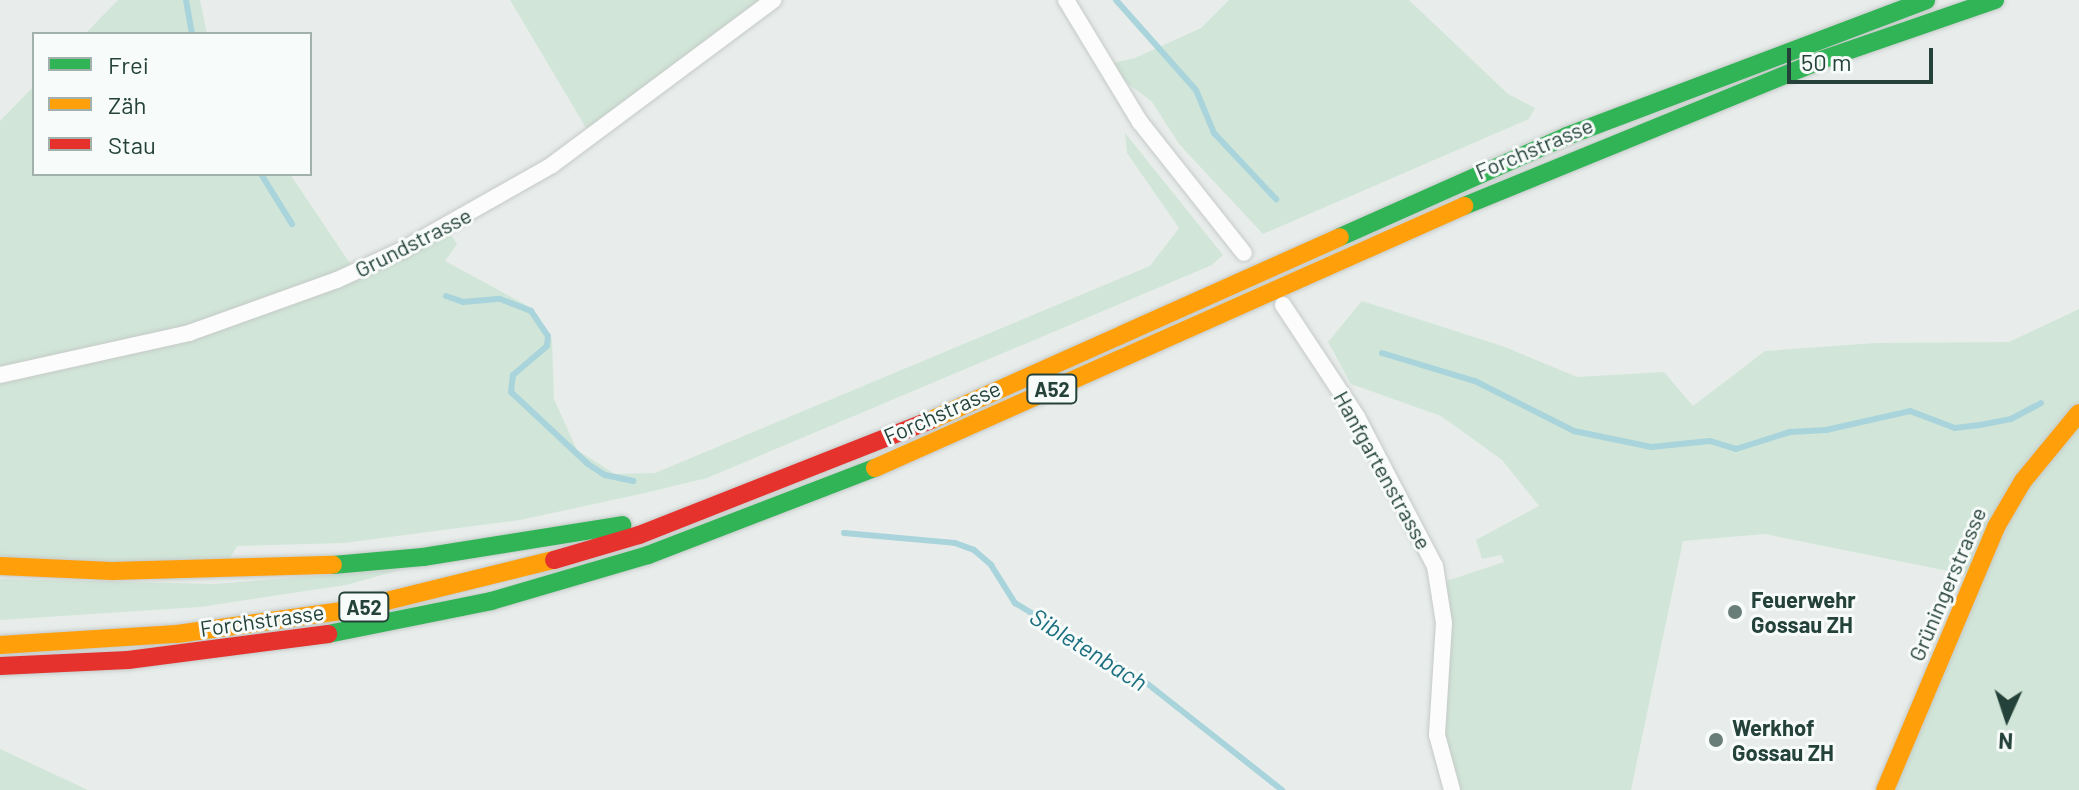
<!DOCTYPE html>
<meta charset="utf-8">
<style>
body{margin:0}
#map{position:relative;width:2079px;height:790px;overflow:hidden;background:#e8edeb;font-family:Barlow,sans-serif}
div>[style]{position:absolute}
.green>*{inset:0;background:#d1e6d8}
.stream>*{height:6px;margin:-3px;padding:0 3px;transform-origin:3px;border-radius:3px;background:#a9d4db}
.roads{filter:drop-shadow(0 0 2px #c5cac8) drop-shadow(0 0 2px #c5cac8)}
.street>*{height:16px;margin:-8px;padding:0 8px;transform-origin:8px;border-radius:8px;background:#fcfcfc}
.fast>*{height:18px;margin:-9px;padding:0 9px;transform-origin:9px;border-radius:9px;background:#30b455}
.slow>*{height:18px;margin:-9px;padding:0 9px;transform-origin:9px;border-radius:9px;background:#ff9f0a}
.jam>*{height:18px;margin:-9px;padding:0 9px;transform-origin:9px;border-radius:9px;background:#e5322d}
.dots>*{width:22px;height:22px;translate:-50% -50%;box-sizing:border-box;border:4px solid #f7fbf9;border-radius:50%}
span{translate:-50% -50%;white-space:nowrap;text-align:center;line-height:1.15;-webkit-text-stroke:6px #f7fbf9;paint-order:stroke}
.shield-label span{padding:2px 6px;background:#f7fbf9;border:2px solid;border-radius:6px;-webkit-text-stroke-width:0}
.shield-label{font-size:20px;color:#24423a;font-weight:700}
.street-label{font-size:22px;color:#24423a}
.poi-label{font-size:22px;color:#24423a;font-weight:700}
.left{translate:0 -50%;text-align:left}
.water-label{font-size:24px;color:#1c6f80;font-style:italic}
.legend{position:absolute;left:32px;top:32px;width:280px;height:144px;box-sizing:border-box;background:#f7fbf9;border:2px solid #a3b1ad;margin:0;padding:10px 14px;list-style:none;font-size:24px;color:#24423a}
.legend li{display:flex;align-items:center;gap:16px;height:40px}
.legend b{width:40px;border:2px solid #a3b1ad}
.north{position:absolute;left:1967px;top:678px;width:80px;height:80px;-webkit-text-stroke:6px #f7fbf9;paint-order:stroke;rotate:183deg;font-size:22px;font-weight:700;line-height:32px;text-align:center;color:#24423a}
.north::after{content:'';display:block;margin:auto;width:28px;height:36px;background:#24423a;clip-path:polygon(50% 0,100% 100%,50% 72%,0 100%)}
.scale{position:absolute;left:1787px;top:48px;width:146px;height:36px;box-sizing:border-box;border:4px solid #24423a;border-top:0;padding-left:10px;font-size:24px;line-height:28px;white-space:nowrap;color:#24423a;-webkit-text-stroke:6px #f7fbf9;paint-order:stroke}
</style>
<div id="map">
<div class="green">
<i style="clip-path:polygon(118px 0,200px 0,207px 34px,85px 34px)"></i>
<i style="clip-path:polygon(510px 0,773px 0,592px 138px)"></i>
<i style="clip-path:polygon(1229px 0,1409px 0,1508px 94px,1535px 108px,1529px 119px,1263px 234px,1179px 144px,1152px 102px,1122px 79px,1113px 63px,1135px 58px,1201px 28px)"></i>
<i style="clip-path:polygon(34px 86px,34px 174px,290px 174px,355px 271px,447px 228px,457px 244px,445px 261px,526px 305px,552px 340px,554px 399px,577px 450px,615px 474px,655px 473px,1150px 266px,1179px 228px,1127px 153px,1125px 133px,1223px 255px,1212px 265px,707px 478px,645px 493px,520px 520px,344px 543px,237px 546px,222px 571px,0 558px,0 121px)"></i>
<i style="clip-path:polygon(1362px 301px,1505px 347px,1577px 377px,1664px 372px,1693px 406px,1765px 351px,1875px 343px,2009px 342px,2079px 309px,2079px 790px,1885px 790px,1973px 576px,1765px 534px,1683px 541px,1631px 790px,1452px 790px,1444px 773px,1440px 583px,1504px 562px,1501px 555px,1482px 559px,1476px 540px,1539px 506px,1502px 460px,1441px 416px,1351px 384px,1328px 342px)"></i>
<i style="clip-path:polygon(403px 569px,346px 585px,200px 607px,0 620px,0 579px,214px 584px)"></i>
<i style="clip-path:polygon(0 749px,88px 790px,0 790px)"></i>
</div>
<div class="stream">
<i style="left:186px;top:0;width:35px;rotate:80deg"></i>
<i style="left:1116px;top:0;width:120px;rotate:48.4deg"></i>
<i style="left:1196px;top:90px;width:47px;rotate:67.3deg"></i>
<i style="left:1214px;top:133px;width:91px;rotate:46.8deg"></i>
<i style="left:261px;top:174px;width:59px;rotate:58.2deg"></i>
<i style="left:446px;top:296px;width:18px;rotate:19deg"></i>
<i style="left:463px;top:302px;width:37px;rotate:-5deg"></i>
<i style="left:500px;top:299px;width:33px;rotate:21deg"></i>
<i style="left:531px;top:311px;width:30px;rotate:56deg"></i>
<i style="left:548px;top:336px;width:10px;rotate:96deg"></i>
<i style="left:547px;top:346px;width:45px;rotate:139.5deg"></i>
<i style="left:513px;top:375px;width:17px;rotate:97deg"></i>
<i style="left:511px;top:392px;width:105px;rotate:43.1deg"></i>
<i style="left:588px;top:464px;width:20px;rotate:33deg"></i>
<i style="left:605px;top:475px;width:29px;rotate:12deg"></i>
<i style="left:1382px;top:353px;width:97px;rotate:16.8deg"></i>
<i style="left:1475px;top:381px;width:111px;rotate:26.8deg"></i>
<i style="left:1574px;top:431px;width:79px;rotate:11.7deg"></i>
<i style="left:1651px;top:447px;width:59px;rotate:-5.8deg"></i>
<i style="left:1710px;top:441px;width:27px;rotate:17deg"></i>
<i style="left:1736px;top:449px;width:57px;rotate:-17.5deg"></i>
<i style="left:1790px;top:432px;width:36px;rotate:-3deg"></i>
<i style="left:1826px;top:430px;width:86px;rotate:-12.7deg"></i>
<i style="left:1910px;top:411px;width:48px;rotate:20.7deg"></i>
<i style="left:1955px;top:428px;width:25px;rotate:-7deg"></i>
<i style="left:1980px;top:425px;width:32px;rotate:-11deg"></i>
<i style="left:2011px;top:419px;width:34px;rotate:-28deg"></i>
<i style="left:844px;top:533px;width:111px;rotate:5.1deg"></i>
<i style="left:955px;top:543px;width:20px;rotate:20deg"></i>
<i style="left:974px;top:550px;width:23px;rotate:41deg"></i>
<i style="left:991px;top:565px;width:45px;rotate:57.7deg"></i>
<i style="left:1015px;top:603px;width:151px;rotate:31.2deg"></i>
<i style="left:1144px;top:681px;width:176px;rotate:38.3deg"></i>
</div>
<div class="roads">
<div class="street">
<i style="left:1066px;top:0;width:143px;rotate:58.8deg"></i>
<i style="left:1140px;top:122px;width:167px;rotate:51.6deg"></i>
<i style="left:1283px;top:305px;width:134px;rotate:56.5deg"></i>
<i style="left:1357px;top:417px;width:168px;rotate:62.4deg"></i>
<i style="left:1435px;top:566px;width:58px;rotate:81deg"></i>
<i style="left:1444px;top:623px;width:112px;rotate:93.6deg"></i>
<i style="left:1437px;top:735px;width:57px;rotate:74.7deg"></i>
<i style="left:0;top:375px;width:194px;rotate:-12.5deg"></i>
<i style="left:189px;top:333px;width:157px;rotate:-19.7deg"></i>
<i style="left:337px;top:280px;width:72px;rotate:-24.8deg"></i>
<i style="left:402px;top:250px;width:172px;rotate:-29.5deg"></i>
<i style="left:552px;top:165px;width:276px;rotate:-36.7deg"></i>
</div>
<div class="fast">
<i style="left:1464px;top:206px;width:386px;rotate:-22.2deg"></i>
<i style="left:1821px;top:60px;width:184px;rotate:-19deg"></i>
<i style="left:1340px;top:237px;width:248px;rotate:-24deg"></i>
<i style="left:1567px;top:136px;width:384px;rotate:-20.7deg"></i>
<i style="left:333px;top:565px;width:90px;rotate:-5.1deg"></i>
<i style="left:423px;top:557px;width:202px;rotate:-9.1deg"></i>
<i style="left:328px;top:634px;width:166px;rotate:-11.4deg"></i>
<i style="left:491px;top:601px;width:164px;rotate:-16.3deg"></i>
<i style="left:648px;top:555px;width:243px;rotate:-21deg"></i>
</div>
<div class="slow">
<i style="left:929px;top:421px;width:450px;rotate:-24.1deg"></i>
<i style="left:875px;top:468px;width:645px;rotate:-23.98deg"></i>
<i style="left:0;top:566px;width:112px;rotate:2.6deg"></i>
<i style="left:112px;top:571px;width:221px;rotate:-1.6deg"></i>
<i style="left:0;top:645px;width:177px;rotate:-3.6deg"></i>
<i style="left:177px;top:634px;width:179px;rotate:-8deg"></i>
<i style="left:354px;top:609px;width:206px;rotate:-13.8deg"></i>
<i style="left:1885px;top:790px;width:285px;rotate:-67.1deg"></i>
<i style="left:1996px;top:527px;width:53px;rotate:-59.6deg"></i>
<i style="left:2023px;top:481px;width:88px;rotate:-50.5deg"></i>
</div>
<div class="jam">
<i style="left:554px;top:560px;width:89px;rotate:-16.4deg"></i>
<i style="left:639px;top:535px;width:312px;rotate:-21.5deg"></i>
<i style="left:0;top:666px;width:128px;rotate:-2.7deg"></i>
<i style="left:128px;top:660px;width:202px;rotate:-7.4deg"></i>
</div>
</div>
<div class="dots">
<i style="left:1735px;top:612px;background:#697e78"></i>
<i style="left:1716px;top:740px;background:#697e78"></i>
</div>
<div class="shield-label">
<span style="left:1052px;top:389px">A52</span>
<span style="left:364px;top:607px">A52</span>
</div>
<div class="street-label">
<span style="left:1534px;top:148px;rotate:-23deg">Forchstrasse</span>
<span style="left:413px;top:242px;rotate:-27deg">Grundstrasse</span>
<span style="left:942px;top:412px;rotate:-24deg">Forchstrasse</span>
<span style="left:1383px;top:470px;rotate:61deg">Hanfgartenstrasse</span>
<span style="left:1947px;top:584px;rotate:-67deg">Grüningerstrasse</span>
<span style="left:262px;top:620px;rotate:-8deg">Forchstrasse</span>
</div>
<div class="poi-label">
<span class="left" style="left:1751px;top:612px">Feuerwehr<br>Gossau ZH</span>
<span class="left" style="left:1732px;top:740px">Werkhof<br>Gossau ZH</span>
</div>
<div class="water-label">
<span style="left:1089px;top:649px;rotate:32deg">Sibletenbach</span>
</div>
<ul class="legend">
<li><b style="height:10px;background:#30b455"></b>Frei</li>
<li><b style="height:10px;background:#ff9f0a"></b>Zäh</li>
<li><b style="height:10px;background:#e5322d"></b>Stau</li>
</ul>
<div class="north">N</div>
<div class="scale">50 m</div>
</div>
